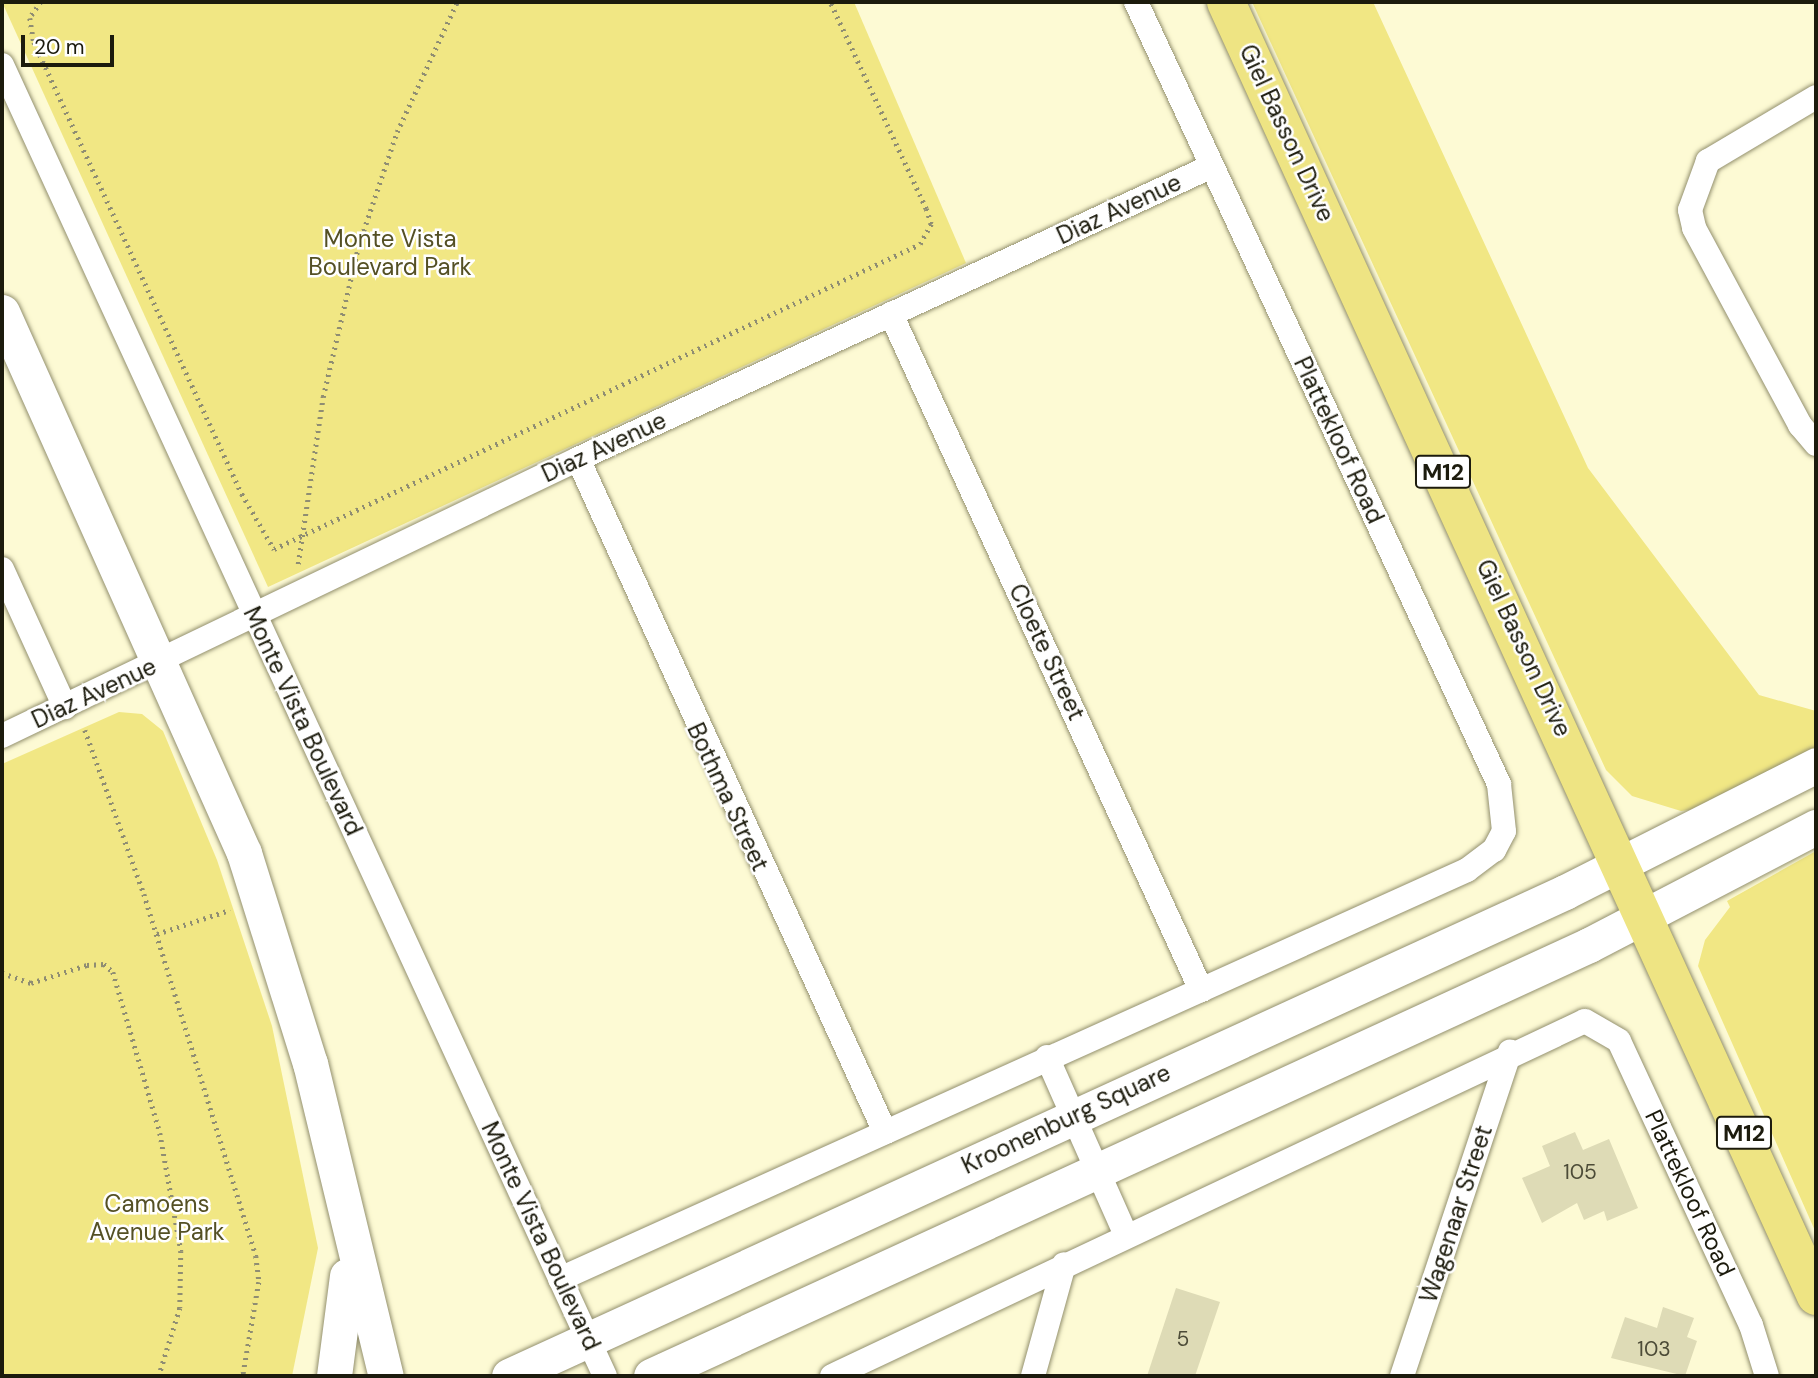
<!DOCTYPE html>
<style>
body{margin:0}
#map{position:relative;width:1818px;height:1378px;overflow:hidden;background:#fdfad4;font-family:"DM Sans",sans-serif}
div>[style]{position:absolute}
.green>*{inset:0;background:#f1e784}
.building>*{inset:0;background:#dedbb6}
.path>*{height:4.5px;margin-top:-2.25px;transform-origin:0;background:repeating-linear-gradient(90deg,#8f8d72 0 2px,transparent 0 7px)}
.roads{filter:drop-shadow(0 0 2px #93906e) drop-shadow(0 0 2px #93906e)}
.street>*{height:24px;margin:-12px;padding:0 12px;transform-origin:12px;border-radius:12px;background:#fff}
.secondary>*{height:35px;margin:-17.5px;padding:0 17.5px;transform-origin:17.5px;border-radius:17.5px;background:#fff}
.primary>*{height:38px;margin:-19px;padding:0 19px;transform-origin:19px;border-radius:19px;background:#eee483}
span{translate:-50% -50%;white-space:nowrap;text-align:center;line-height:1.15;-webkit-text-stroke:5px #fff;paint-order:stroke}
.number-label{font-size:21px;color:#4c4b37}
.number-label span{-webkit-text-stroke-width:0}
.shield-label span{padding:2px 5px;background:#fff;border:2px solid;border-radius:5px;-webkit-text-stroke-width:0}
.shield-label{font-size:23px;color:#1c1b0d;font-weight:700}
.street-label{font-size:24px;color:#1c1b0d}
.park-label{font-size:24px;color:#545024}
.frame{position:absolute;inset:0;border:4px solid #1c1b0d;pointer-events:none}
.scale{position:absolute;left:21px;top:35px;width:93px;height:32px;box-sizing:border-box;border:4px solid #1c1b0d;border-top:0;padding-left:9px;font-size:21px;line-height:24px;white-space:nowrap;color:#1c1b0d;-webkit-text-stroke:5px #fff;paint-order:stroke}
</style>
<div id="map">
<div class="green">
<i style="clip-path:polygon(2px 2px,854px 2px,966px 263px,268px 587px)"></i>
<i style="clip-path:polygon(1252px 2px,1373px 2px,1588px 468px,1759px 695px,1816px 711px,1816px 751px,1698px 809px,1681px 811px,1632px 796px,1606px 770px)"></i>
<i style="clip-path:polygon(119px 712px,142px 714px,163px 731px,217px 860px,272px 1026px,318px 1248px,292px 1376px,2px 1376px,2px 764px)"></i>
<i style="clip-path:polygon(1816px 851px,1816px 1233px,1698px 966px,1705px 940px,1730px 907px,1727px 901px)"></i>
</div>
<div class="building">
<i style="clip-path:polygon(1575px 1132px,1583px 1150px,1609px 1139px,1638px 1208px,1607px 1221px,1604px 1211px,1584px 1220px,1577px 1203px,1542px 1223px,1522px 1178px,1550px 1166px,1542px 1146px)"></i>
<i style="clip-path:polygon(1176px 1288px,1220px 1302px,1195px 1376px,1147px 1376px)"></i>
<i style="clip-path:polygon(1663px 1307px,1694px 1318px,1687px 1337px,1697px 1341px,1685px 1376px,1611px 1358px,1625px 1317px,1657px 1328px)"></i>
</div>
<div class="path">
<i style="left:41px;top:2px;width:19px;rotate:125deg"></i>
<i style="left:30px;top:18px;width:24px;rotate:81deg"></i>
<i style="left:34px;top:42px;width:498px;rotate:65.3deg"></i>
<i style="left:242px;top:494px;width:64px;rotate:59.8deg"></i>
<i style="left:274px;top:549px;width:714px;rotate:-25.27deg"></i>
<i style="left:920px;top:244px;width:23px;rotate:-61deg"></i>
<i style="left:931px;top:224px;width:16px;rotate:-108deg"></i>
<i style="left:926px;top:209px;width:228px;rotate:-114.9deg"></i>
<i style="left:298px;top:564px;width:169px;rotate:-81.5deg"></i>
<i style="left:323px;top:397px;width:157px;rotate:-76.8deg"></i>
<i style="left:359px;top:244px;width:118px;rotate:-71.3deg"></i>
<i style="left:397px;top:132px;width:143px;rotate:-65.2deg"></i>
<i style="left:85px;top:730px;width:174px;rotate:70.2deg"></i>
<i style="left:144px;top:894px;width:379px;rotate:72.8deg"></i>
<i style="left:256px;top:1256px;width:26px;rotate:83deg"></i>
<i style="left:259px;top:1282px;width:95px;rotate:99.7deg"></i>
<i style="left:157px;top:934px;width:77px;rotate:-18.2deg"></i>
<i style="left:2px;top:973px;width:31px;rotate:19deg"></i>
<i style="left:31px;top:983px;width:59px;rotate:-17.8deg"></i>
<i style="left:87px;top:965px;width:17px;rotate:-3deg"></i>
<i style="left:104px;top:964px;width:12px;rotate:42deg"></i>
<i style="left:113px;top:972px;width:168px;rotate:73.7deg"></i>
<i style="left:160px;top:1133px;width:120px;rotate:79.9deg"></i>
<i style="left:181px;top:1251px;width:57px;rotate:91deg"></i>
<i style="left:180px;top:1308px;width:71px;rotate:107.2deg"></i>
</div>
<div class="roads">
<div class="street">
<i style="left:2px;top:65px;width:1443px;rotate:65.3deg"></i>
<i style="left:1816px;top:97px;width:126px;rotate:149.3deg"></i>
<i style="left:1708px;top:161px;width:52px;rotate:110.2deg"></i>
<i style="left:1690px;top:210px;width:18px;rotate:77deg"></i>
<i style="left:1694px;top:228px;width:224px;rotate:61.7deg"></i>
<i style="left:1800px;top:425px;width:25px;rotate:50deg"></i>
<i style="left:891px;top:314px;width:744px;rotate:65.36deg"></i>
<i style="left:578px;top:459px;width:740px;rotate:65.48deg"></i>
<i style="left:2px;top:569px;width:152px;rotate:65.5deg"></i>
<i style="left:2px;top:736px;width:639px;rotate:-25.68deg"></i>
<i style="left:578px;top:459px;width:698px;rotate:-24.8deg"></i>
<i style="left:1047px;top:1057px;width:193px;rotate:66.1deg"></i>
<i style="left:560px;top:1279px;width:995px;rotate:-24.27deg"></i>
<i style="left:1467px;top:870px;width:34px;rotate:-37deg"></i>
<i style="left:1494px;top:850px;width:21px;rotate:-62deg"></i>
<i style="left:1504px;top:831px;width:47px;rotate:-96.1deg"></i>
<i style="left:1499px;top:784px;width:862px;rotate:-114.9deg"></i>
<i style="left:832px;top:1376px;width:832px;rotate:-25.24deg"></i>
<i style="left:1585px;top:1021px;width:39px;rotate:30deg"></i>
<i style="left:1619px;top:1041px;width:313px;rotate:65.1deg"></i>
<i style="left:1751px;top:1325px;width:53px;rotate:72.6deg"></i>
<i style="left:1033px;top:1376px;width:116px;rotate:-74.5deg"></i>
<i style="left:1402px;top:1376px;width:342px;rotate:-71.6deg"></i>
</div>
<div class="secondary">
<i style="left:2px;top:312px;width:593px;rotate:65.9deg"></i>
<i style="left:244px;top:853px;width:220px;rotate:72.6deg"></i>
<i style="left:310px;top:1063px;width:322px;rotate:76.4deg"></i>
<i style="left:334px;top:1376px;width:101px;rotate:-82.6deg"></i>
<i style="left:509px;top:1376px;width:1162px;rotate:-24.62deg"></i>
<i style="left:1565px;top:892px;width:281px;rotate:-26.8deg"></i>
<i style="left:651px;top:1376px;width:1032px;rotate:-24.68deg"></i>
<i style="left:1589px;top:945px;width:256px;rotate:-27.5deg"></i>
</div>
<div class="primary">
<i style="left:1226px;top:2px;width:1422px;rotate:65.49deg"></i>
</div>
</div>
<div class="number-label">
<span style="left:1580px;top:1172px">105</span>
<span style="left:1183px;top:1339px">5</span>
<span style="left:1654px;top:1349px">103</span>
</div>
<div class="shield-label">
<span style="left:1443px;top:472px">M12</span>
<span style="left:1744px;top:1133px">M12</span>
</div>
<div class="street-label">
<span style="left:1287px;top:133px;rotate:65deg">Giel Basson Drive</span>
<span style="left:1119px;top:209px;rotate:-25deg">Diaz Avenue</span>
<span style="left:1339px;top:440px;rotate:65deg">Plattekloof Road</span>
<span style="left:604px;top:447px;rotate:-25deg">Diaz Avenue</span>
<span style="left:1524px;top:648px;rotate:65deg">Giel Basson Drive</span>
<span style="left:1047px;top:652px;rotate:65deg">Cloete Street</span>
<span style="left:94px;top:693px;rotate:-25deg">Diaz Avenue</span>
<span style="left:303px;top:721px;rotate:65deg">Monte Vista Boulevard</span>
<span style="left:728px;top:797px;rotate:65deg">Bothma Street</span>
<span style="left:1066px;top:1119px;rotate:-25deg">Kroonenburg Square</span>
<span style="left:1690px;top:1193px;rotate:65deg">Plattekloof Road</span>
<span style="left:1456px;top:1214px;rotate:-72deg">Wagenaar Street</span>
<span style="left:541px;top:1236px;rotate:65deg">Monte Vista Boulevard</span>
</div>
<div class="park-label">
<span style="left:390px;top:253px">Monte Vista<br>Boulevard Park</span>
<span style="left:157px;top:1218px">Camoens<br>Avenue Park</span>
</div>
<div class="frame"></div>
<div class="scale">20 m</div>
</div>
